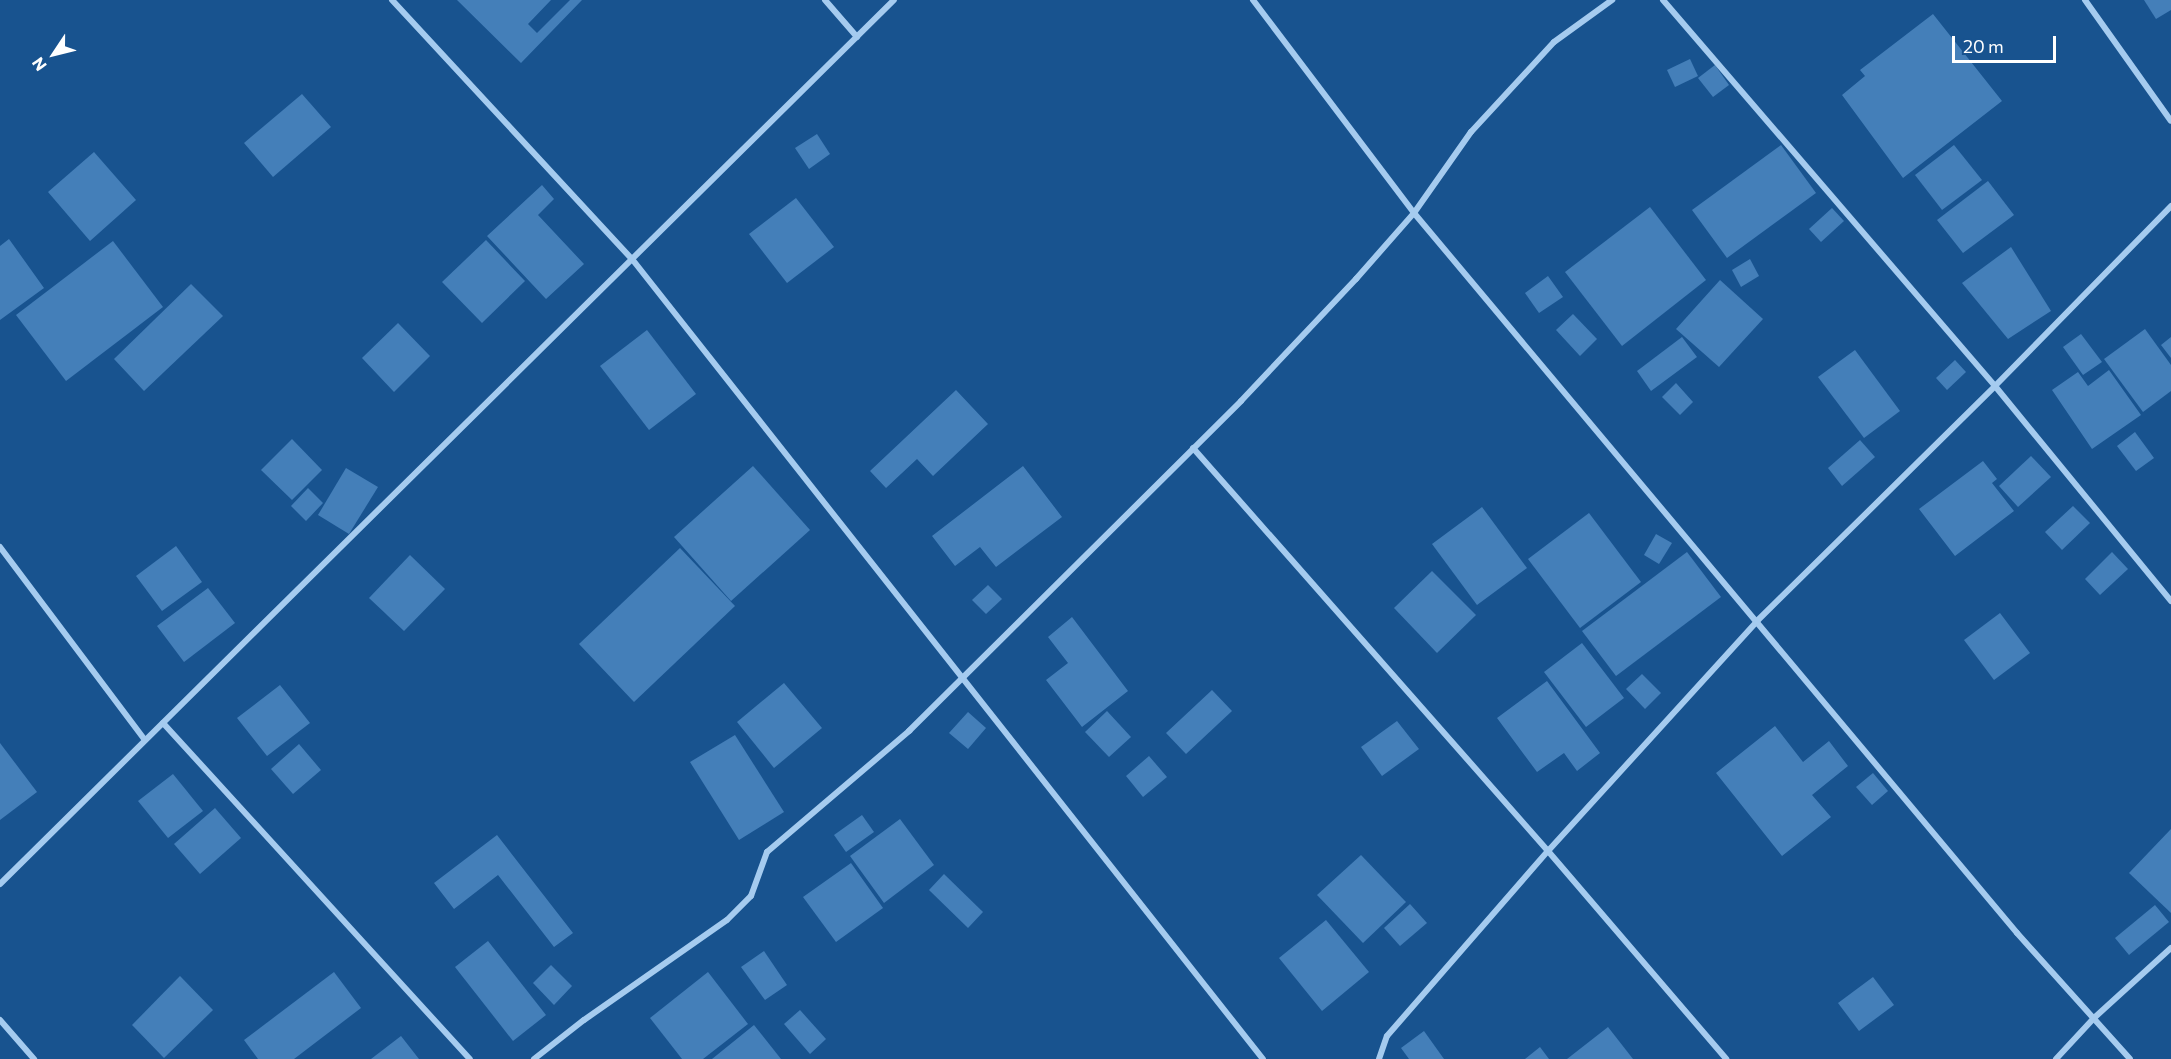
<!DOCTYPE html>
<style>
body{margin:0}
#map{position:relative;width:2171px;height:1059px;overflow:hidden;background:#18538f;font-family:Commissioner,sans-serif}
div>[style]{position:absolute}
.building>*{inset:0;background:#447fb9}
.minor>*{height:6px;margin:-3px;padding:0 3px;transform-origin:3px;border-radius:3px;background:#a5cbef}
span{translate:-50% -50%;white-space:nowrap;text-align:center;line-height:1.15;-webkit-text-stroke:4.5px #18538f;paint-order:stroke}
.north{position:absolute;left:24px;top:24px;width:60px;height:60px;-webkit-text-stroke:4px #18538f;paint-order:stroke;rotate:235deg;font-size:16px;font-weight:700;line-height:24px;text-align:center;color:#fff}
.north::after{content:'';display:block;margin:auto;width:21px;height:27px;background:#fff;clip-path:polygon(50% 0,100% 100%,50% 72%,0 100%)}
.scale{position:absolute;left:1952px;top:36px;width:104px;height:27px;box-sizing:border-box;border:3px solid #fff;border-top:0;padding-left:8px;font-size:18px;line-height:21px;white-space:nowrap;color:#fff;-webkit-text-stroke:4px #18538f;paint-order:stroke}
</style>
<div id="map">
<div class="building">
<i style="clip-path:polygon(457px 0,551px 0,528px 24px,537px 33px,570px 0,582px 0,521px 63px)"></i>
<i style="clip-path:polygon(2144px 0,2171px 0,2171px 10px,2156px 19px)"></i>
<i style="clip-path:polygon(1933px 14px,2002px 101px,1903px 178px,1842px 95px,1865px 76px,1860px 70px)"></i>
<i style="clip-path:polygon(1690px 59px,1698px 76px,1675px 87px,1667px 70px)"></i>
<i style="clip-path:polygon(1715px 65px,1729px 85px,1713px 97px,1698px 78px)"></i>
<i style="clip-path:polygon(302px 94px,331px 127px,273px 177px,244px 143px)"></i>
<i style="clip-path:polygon(817px 134px,830px 154px,809px 169px,795px 148px)"></i>
<i style="clip-path:polygon(1781px 145px,1816px 193px,1727px 258px,1692px 210px)"></i>
<i style="clip-path:polygon(1954px 145px,1982px 180px,1942px 210px,1915px 175px)"></i>
<i style="clip-path:polygon(94px 152px,136px 200px,90px 241px,48px 192px)"></i>
<i style="clip-path:polygon(1988px 181px,2014px 215px,1963px 253px,1937px 220px)"></i>
<i style="clip-path:polygon(542px 185px,554px 199px,538px 215px,584px 264px,546px 299px,487px 236px)"></i>
<i style="clip-path:polygon(796px 198px,834px 247px,787px 283px,749px 234px)"></i>
<i style="clip-path:polygon(1650px 207px,1706px 280px,1622px 346px,1565px 272px)"></i>
<i style="clip-path:polygon(1832px 208px,1844px 221px,1821px 242px,1809px 229px)"></i>
<i style="clip-path:polygon(9px 239px,44px 288px,0 320px,0 246px)"></i>
<i style="clip-path:polygon(486px 240px,525px 281px,482px 323px,442px 282px)"></i>
<i style="clip-path:polygon(113px 241px,163px 307px,66px 381px,16px 315px)"></i>
<i style="clip-path:polygon(2011px 247px,2051px 311px,2008px 339px,1962px 283px)"></i>
<i style="clip-path:polygon(1750px 259px,1759px 276px,1741px 287px,1732px 270px)"></i>
<i style="clip-path:polygon(1548px 276px,1563px 297px,1539px 313px,1525px 293px)"></i>
<i style="clip-path:polygon(1720px 280px,1763px 319px,1719px 367px,1676px 329px)"></i>
<i style="clip-path:polygon(191px 284px,223px 316px,144px 391px,114px 359px)"></i>
<i style="clip-path:polygon(1573px 314px,1597px 339px,1580px 356px,1556px 330px)"></i>
<i style="clip-path:polygon(398px 323px,430px 356px,394px 392px,362px 358px)"></i>
<i style="clip-path:polygon(2145px 329px,2171px 365px,2171px 391px,2143px 412px,2104px 359px)"></i>
<i style="clip-path:polygon(647px 330px,696px 394px,649px 430px,600px 366px)"></i>
<i style="clip-path:polygon(2081px 334px,2102px 362px,2083px 375px,2063px 347px)"></i>
<i style="clip-path:polygon(1682px 337px,1697px 357px,1651px 391px,1637px 371px)"></i>
<i style="clip-path:polygon(2171px 337px,2171px 358px,2161px 345px)"></i>
<i style="clip-path:polygon(1855px 350px,1900px 411px,1864px 438px,1818px 377px)"></i>
<i style="clip-path:polygon(1955px 360px,1966px 372px,1947px 390px,1936px 378px)"></i>
<i style="clip-path:polygon(2109px 370px,2141px 415px,2092px 449px,2052px 390px,2078px 372px,2088px 386px)"></i>
<i style="clip-path:polygon(1676px 383px,1693px 402px,1680px 415px,1662px 397px)"></i>
<i style="clip-path:polygon(956px 390px,988px 424px,933px 476px,917px 459px,886px 488px,870px 471px)"></i>
<i style="clip-path:polygon(2135px 432px,2154px 458px,2136px 471px,2117px 446px)"></i>
<i style="clip-path:polygon(292px 439px,322px 470px,292px 500px,261px 470px)"></i>
<i style="clip-path:polygon(1860px 440px,1875px 457px,1842px 486px,1828px 468px)"></i>
<i style="clip-path:polygon(2031px 456px,2051px 477px,2018px 507px,1999px 486px)"></i>
<i style="clip-path:polygon(1983px 461px,1997px 479px,1992px 483px,2014px 511px,1955px 556px,1919px 509px)"></i>
<i style="clip-path:polygon(753px 466px,810px 530px,731px 601px,674px 537px)"></i>
<i style="clip-path:polygon(1023px 466px,1062px 517px,996px 567px,980px 547px,955px 566px,932px 536px)"></i>
<i style="clip-path:polygon(346px 468px,378px 487px,349px 534px,318px 515px)"></i>
<i style="clip-path:polygon(308px 488px,323px 503px,306px 521px,291px 506px)"></i>
<i style="clip-path:polygon(2073px 506px,2090px 523px,2062px 550px,2045px 532px)"></i>
<i style="clip-path:polygon(1482px 507px,1527px 568px,1477px 605px,1432px 544px)"></i>
<i style="clip-path:polygon(1589px 513px,1641px 582px,1580px 628px,1528px 559px)"></i>
<i style="clip-path:polygon(1656px 534px,1672px 543px,1659px 564px,1644px 555px)"></i>
<i style="clip-path:polygon(176px 546px,202px 582px,162px 611px,136px 576px)"></i>
<i style="clip-path:polygon(680px 548px,735px 606px,634px 702px,579px 644px)"></i>
<i style="clip-path:polygon(1687px 552px,1721px 597px,1616px 676px,1582px 631px)"></i>
<i style="clip-path:polygon(2112px 552px,2128px 569px,2100px 595px,2085px 579px)"></i>
<i style="clip-path:polygon(410px 555px,445px 589px,404px 631px,369px 598px)"></i>
<i style="clip-path:polygon(1432px 571px,1476px 615px,1437px 653px,1394px 608px)"></i>
<i style="clip-path:polygon(988px 585px,1002px 599px,986px 614px,972px 600px)"></i>
<i style="clip-path:polygon(208px 588px,235px 623px,184px 662px,157px 626px)"></i>
<i style="clip-path:polygon(2000px 613px,2030px 653px,1994px 680px,1964px 640px)"></i>
<i style="clip-path:polygon(1072px 617px,1128px 691px,1082px 727px,1046px 680px,1068px 663px,1048px 637px)"></i>
<i style="clip-path:polygon(1582px 643px,1624px 698px,1586px 727px,1544px 672px)"></i>
<i style="clip-path:polygon(1642px 674px,1661px 693px,1645px 709px,1626px 689px)"></i>
<i style="clip-path:polygon(1547px 681px,1600px 753px,1577px 771px,1564px 753px,1537px 772px,1497px 718px)"></i>
<i style="clip-path:polygon(784px 683px,822px 728px,774px 768px,737px 722px)"></i>
<i style="clip-path:polygon(280px 685px,310px 723px,267px 756px,237px 718px)"></i>
<i style="clip-path:polygon(1212px 690px,1232px 711px,1186px 754px,1166px 733px)"></i>
<i style="clip-path:polygon(1107px 711px,1131px 737px,1109px 757px,1085px 732px)"></i>
<i style="clip-path:polygon(968px 712px,986px 728px,968px 749px,949px 733px)"></i>
<i style="clip-path:polygon(1397px 721px,1419px 749px,1382px 776px,1361px 747px)"></i>
<i style="clip-path:polygon(1775px 726px,1803px 762px,1829px 741px,1848px 766px,1812px 795px,1831px 817px,1782px 856px,1716px 773px)"></i>
<i style="clip-path:polygon(735px 735px,784px 812px,739px 840px,690px 762px)"></i>
<i style="clip-path:polygon(0 743px,37px 792px,0 820px)"></i>
<i style="clip-path:polygon(299px 744px,321px 770px,293px 794px,271px 769px)"></i>
<i style="clip-path:polygon(1149px 756px,1167px 777px,1143px 797px,1126px 776px)"></i>
<i style="clip-path:polygon(1873px 773px,1888px 791px,1872px 805px,1856px 787px)"></i>
<i style="clip-path:polygon(173px 774px,203px 811px,168px 838px,138px 801px)"></i>
<i style="clip-path:polygon(215px 808px,241px 838px,200px 874px,174px 844px)"></i>
<i style="clip-path:polygon(862px 815px,874px 832px,846px 852px,834px 835px)"></i>
<i style="clip-path:polygon(900px 819px,934px 865px,884px 903px,850px 856px)"></i>
<i style="clip-path:polygon(2171px 829px,2171px 913px,2129px 873px)"></i>
<i style="clip-path:polygon(497px 835px,573px 933px,554px 947px,498px 875px,454px 909px,434px 883px)"></i>
<i style="clip-path:polygon(1361px 855px,1406px 902px,1363px 943px,1317px 895px)"></i>
<i style="clip-path:polygon(851px 863px,883px 908px,836px 942px,803px 897px)"></i>
<i style="clip-path:polygon(944px 874px,983px 912px,968px 928px,929px 890px)"></i>
<i style="clip-path:polygon(1410px 904px,1427px 923px,1400px 946px,1384px 928px)"></i>
<i style="clip-path:polygon(2155px 905px,2169px 922px,2129px 955px,2115px 938px)"></i>
<i style="clip-path:polygon(1326px 920px,1369px 972px,1322px 1011px,1279px 958px)"></i>
<i style="clip-path:polygon(488px 941px,546px 1015px,513px 1041px,455px 967px)"></i>
<i style="clip-path:polygon(764px 951px,787px 985px,765px 1000px,741px 967px)"></i>
<i style="clip-path:polygon(551px 965px,572px 986px,554px 1005px,533px 983px)"></i>
<i style="clip-path:polygon(334px 972px,361px 1008px,294px 1059px,258px 1059px,244px 1040px)"></i>
<i style="clip-path:polygon(708px 972px,748px 1024px,703px 1059px,682px 1059px,650px 1018px)"></i>
<i style="clip-path:polygon(180px 976px,213px 1010px,164px 1058px,132px 1025px)"></i>
<i style="clip-path:polygon(1873px 977px,1894px 1005px,1859px 1031px,1838px 1003px)"></i>
<i style="clip-path:polygon(800px 1010px,826px 1039px,810px 1054px,784px 1024px)"></i>
<i style="clip-path:polygon(754px 1025px,781px 1059px,712px 1059px)"></i>
<i style="clip-path:polygon(1608px 1027px,1633px 1059px,1567px 1059px)"></i>
<i style="clip-path:polygon(1424px 1031px,1444px 1059px,1409px 1059px,1401px 1048px)"></i>
<i style="clip-path:polygon(401px 1036px,419px 1059px,371px 1059px)"></i>
<i style="clip-path:polygon(1540px 1047px,1549px 1059px,1525px 1059px)"></i>
</div>
<div class="minor">
<i style="left:392px;top:0;width:353px;rotate:47.2deg"></i>
<i style="left:632px;top:259px;width:1019px;rotate:51.74deg"></i>
<i style="left:825px;top:0;width:49px;rotate:49.1deg"></i>
<i style="left:1253px;top:0;width:267px;rotate:52.9deg"></i>
<i style="left:1414px;top:213px;width:939px;rotate:50.05deg"></i>
<i style="left:2017px;top:933px;width:169px;rotate:48.1deg"></i>
<i style="left:1663px;top:0;width:509px;rotate:49.3deg"></i>
<i style="left:1995px;top:386px;width:278px;rotate:50.7deg"></i>
<i style="left:2085px;top:0;width:148px;rotate:54.6deg"></i>
<i style="left:1193px;top:448px;width:537px;rotate:48.62deg"></i>
<i style="left:1548px;top:851px;width:274px;rotate:49.4deg"></i>
<i style="left:0;top:547px;width:241px;rotate:53.1deg"></i>
<i style="left:163px;top:723px;width:455px;rotate:47.6deg"></i>
<i style="left:0;top:884px;width:1257px;rotate:-44.68deg"></i>
<i style="left:0;top:1020px;width:52px;rotate:48.9deg"></i>
<i style="left:534px;top:1059px;width:63px;rotate:-38deg"></i>
<i style="left:584px;top:1020px;width:174px;rotate:-35deg"></i>
<i style="left:727px;top:920px;width:34px;rotate:-45deg"></i>
<i style="left:751px;top:896px;width:47px;rotate:-70deg"></i>
<i style="left:767px;top:852px;width:187px;rotate:-40.4deg"></i>
<i style="left:909px;top:731px;width:468px;rotate:-44.8deg"></i>
<i style="left:1241px;top:401px;width:168px;rotate:-46.7deg"></i>
<i style="left:1356px;top:279px;width:88px;rotate:-48.7deg"></i>
<i style="left:1414px;top:213px;width:99px;rotate:-54.9deg"></i>
<i style="left:1471px;top:132px;width:122px;rotate:-47.3deg"></i>
<i style="left:1554px;top:42px;width:72px;rotate:-35.9deg"></i>
<i style="left:1379px;top:1059px;width:24px;rotate:-71deg"></i>
<i style="left:1387px;top:1036px;width:245px;rotate:-49deg"></i>
<i style="left:1548px;top:851px;width:311px;rotate:-47.7deg"></i>
<i style="left:1757px;top:621px;width:334px;rotate:-44.6deg"></i>
<i style="left:1995px;top:386px;width:252px;rotate:-45.6deg"></i>
<i style="left:2056px;top:1059px;width:56px;rotate:-47.2deg"></i>
<i style="left:2094px;top:1018px;width:104px;rotate:-42.3deg"></i>
</div>
<div class="north">N</div>
<div class="scale">20 m</div>
</div>
